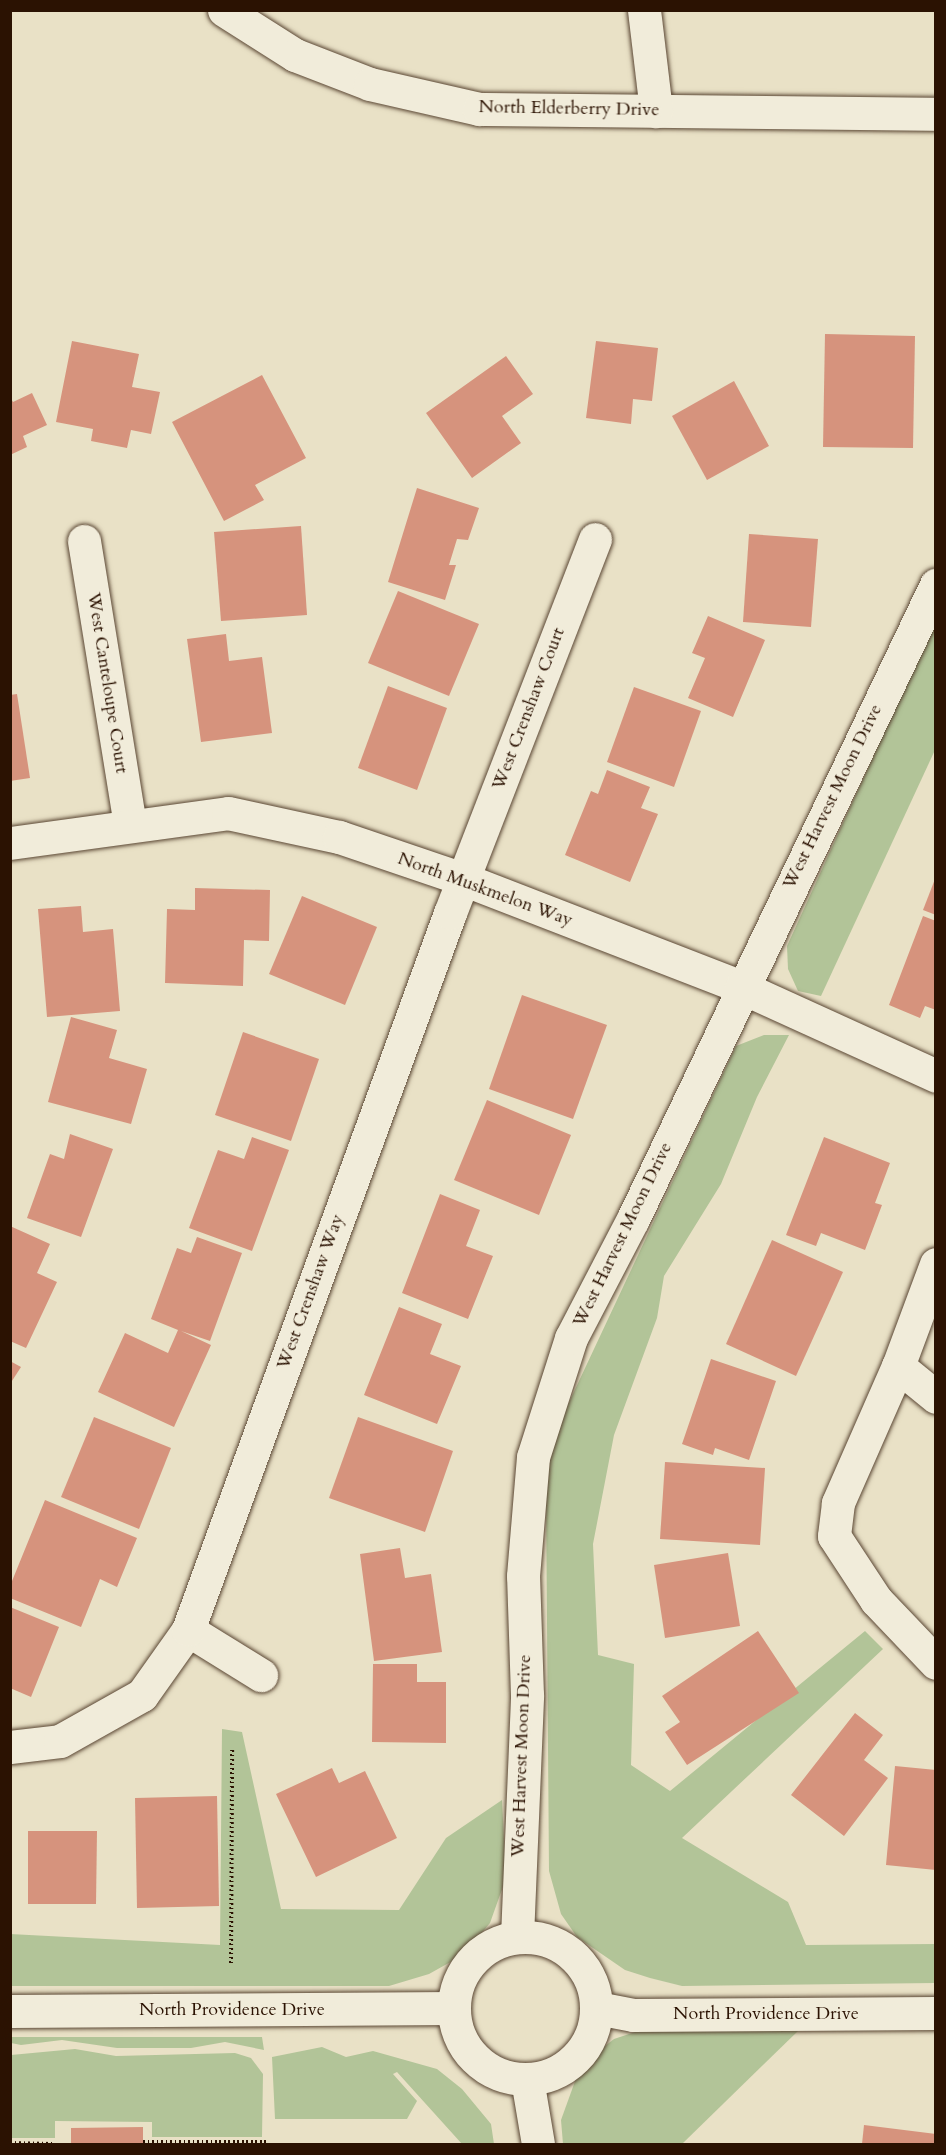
<!DOCTYPE html>
<style>
body{margin:0}
#map{position:relative;width:946px;height:2155px;overflow:hidden;background:#e9e1c6;font-family:Cardo,serif}
div>[style]{position:absolute}
.green>*{inset:0;background:#b2c498}
.building>*{inset:0;background:#d6937d}
.path>*{height:4px;margin-top:-2px;transform-origin:0;background:repeating-linear-gradient(90deg,#2b1202 0 1.5px,transparent 0 4.5px)}
.roads{filter:drop-shadow(0 0 2px #5a4633) drop-shadow(0 0 2px #5a4633)}
.minor>*{height:33px;margin:-16.5px;padding:0 16.5px;transform-origin:16.5px;border-radius:16.5px;background:#f1ecda}
.minor>.ring{margin:-16.5px;padding:0;box-sizing:content-box;background:none;border:33px solid #f1ecda;border-radius:50%}
span{translate:-50% -50%;white-space:nowrap;text-align:center;line-height:1.15;-webkit-text-stroke:4.5px #f1ecda;paint-order:stroke}
.street-label{font-size:18px;color:#2b1202}
.frame{position:absolute;inset:0;border:12px solid #2b1202;pointer-events:none}
</style>
<div id="map">
<div class="green">
<i style="clip-path:polygon(935px 621px,935px 750px,821px 996px,798px 991px,788px 969px,787px 946px)"></i>
<i style="clip-path:polygon(764px 1035px,789px 1035px,757px 1097px,721px 1184px,664px 1276px,657px 1318px,614px 1435px,593px 1544px,598px 1655px,634px 1664px,631px 1765px,670px 1791px,865px 1631px,883px 1649px,682px 1838px,788px 1902px,806px 1945px,935px 1944px,935px 1983px,682px 1986px,650px 1978px,625px 1970px,577px 1937px,561px 1914px,549px 1871px,546px 1495px,550px 1460px,564px 1413px,736px 1046px)"></i>
<i style="clip-path:polygon(222px 1729px,242px 1732px,281px 1909px,399px 1910px,446px 1838px,502px 1800px,506px 1878px,490px 1923px,463px 1955px,429px 1974px,389px 1986px,11px 1986px,10px 1934px,220px 1945px)"></i>
<i style="clip-path:polygon(704px 2025px,798px 2031px,682px 2144px,563px 2144px,561px 2120px,578px 2073px,592px 2056px,614px 2039px,650px 2027px)"></i>
<i style="clip-path:polygon(11px 2037px,262px 2037px,264px 2050px,225px 2042px,191px 2048px,117px 2048px,62px 2040px,21px 2045px,11px 2043px)"></i>
<i style="clip-path:polygon(322px 2047px,346px 2057px,373px 2051px,437px 2069px,462px 2089px,491px 2124px,494px 2144px,462px 2144px,397px 2072px,393px 2074px,417px 2101px,407px 2119px,275px 2119px,272px 2057px)"></i>
<i style="clip-path:polygon(75px 2049px,116px 2056px,235px 2053px,251px 2058px,263px 2074px,262px 2137px,152px 2137px,152px 2122px,55px 2121px,55px 2138px,11px 2138px,11px 2055px)"></i>
</div>
<div class="building">
<i style="clip-path:polygon(825px 334px,915px 336px,913px 448px,823px 447px)"></i>
<i style="clip-path:polygon(72px 341px,139px 354px,132px 387px,160px 392px,151px 434px,131px 430px,127px 448px,91px 441px,93px 429px,56px 422px)"></i>
<i style="clip-path:polygon(596px 341px,658px 348px,652px 401px,633px 399px,631px 424px,586px 418px)"></i>
<i style="clip-path:polygon(506px 356px,533px 394px,502px 416px,521px 443px,472px 478px,426px 413px)"></i>
<i style="clip-path:polygon(262px 375px,306px 458px,255px 485px,264px 500px,224px 521px,172px 422px)"></i>
<i style="clip-path:polygon(734px 381px,769px 446px,707px 480px,672px 416px)"></i>
<i style="clip-path:polygon(32px 393px,47px 425px,23px 436px,27px 447px,10px 455px,10px 397px,13px 402px)"></i>
<i style="clip-path:polygon(417px 488px,479px 508px,468px 540px,457px 539px,449px 565px,456px 565px,445px 600px,388px 582px)"></i>
<i style="clip-path:polygon(301px 526px,307px 615px,221px 621px,214px 532px)"></i>
<i style="clip-path:polygon(749px 534px,818px 539px,811px 627px,743px 622px)"></i>
<i style="clip-path:polygon(398px 591px,479px 624px,449px 696px,368px 663px)"></i>
<i style="clip-path:polygon(708px 616px,765px 640px,733px 717px,688px 698px,705px 658px,692px 653px)"></i>
<i style="clip-path:polygon(226px 634px,229px 661px,262px 657px,272px 733px,201px 742px,187px 639px)"></i>
<i style="clip-path:polygon(388px 686px,447px 708px,417px 790px,358px 768px)"></i>
<i style="clip-path:polygon(634px 687px,701px 711px,674px 787px,607px 762px)"></i>
<i style="clip-path:polygon(17px 694px,30px 778px,10px 781px,10px 695px)"></i>
<i style="clip-path:polygon(607px 770px,650px 787px,641px 808px,658px 814px,630px 882px,565px 855px,591px 791px,598px 794px)"></i>
<i style="clip-path:polygon(935px 879px,936px 879px,936px 915px,923px 910px)"></i>
<i style="clip-path:polygon(195px 888px,270px 890px,269px 941px,244px 940px,243px 986px,165px 983px,167px 909px,195px 910px)"></i>
<i style="clip-path:polygon(302px 896px,377px 927px,345px 1005px,269px 974px)"></i>
<i style="clip-path:polygon(81px 906px,83px 932px,113px 929px,120px 1011px,47px 1017px,38px 909px)"></i>
<i style="clip-path:polygon(923px 916px,936px 921px,936px 1010px,925px 1006px,920px 1018px,889px 1005px)"></i>
<i style="clip-path:polygon(522px 995px,607px 1025px,573px 1119px,489px 1089px)"></i>
<i style="clip-path:polygon(71px 1017px,117px 1030px,109px 1058px,147px 1069px,131px 1124px,48px 1102px)"></i>
<i style="clip-path:polygon(243px 1032px,319px 1059px,291px 1141px,215px 1115px)"></i>
<i style="clip-path:polygon(487px 1100px,571px 1135px,539px 1215px,454px 1180px)"></i>
<i style="clip-path:polygon(70px 1134px,113px 1149px,81px 1237px,27px 1218px,50px 1154px,64px 1159px)"></i>
<i style="clip-path:polygon(252px 1137px,289px 1150px,252px 1251px,189px 1228px,218px 1150px,244px 1159px)"></i>
<i style="clip-path:polygon(824px 1137px,890px 1163px,875px 1203px,882px 1205px,865px 1250px,821px 1233px,816px 1246px,786px 1235px)"></i>
<i style="clip-path:polygon(440px 1194px,480px 1210px,466px 1246px,493px 1256px,468px 1319px,402px 1293px)"></i>
<i style="clip-path:polygon(10px 1226px,50px 1244px,37px 1273px,57px 1282px,26px 1348px,10px 1341px)"></i>
<i style="clip-path:polygon(197px 1237px,242px 1253px,210px 1341px,181px 1331px,211px 1345px,174px 1427px,98px 1392px,125px 1333px,168px 1353px,178px 1330px,151px 1319px,177px 1248px,191px 1253px)"></i>
<i style="clip-path:polygon(772px 1240px,843px 1272px,796px 1376px,726px 1344px)"></i>
<i style="clip-path:polygon(399px 1307px,442px 1324px,430px 1354px,461px 1366px,437px 1424px,364px 1395px)"></i>
<i style="clip-path:polygon(711px 1359px,776px 1381px,749px 1460px,715px 1448px,713px 1455px,682px 1444px)"></i>
<i style="clip-path:polygon(10px 1361px,21px 1367px,10px 1384px)"></i>
<i style="clip-path:polygon(94px 1417px,171px 1448px,139px 1529px,61px 1497px)"></i>
<i style="clip-path:polygon(358px 1417px,453px 1451px,425px 1532px,329px 1498px)"></i>
<i style="clip-path:polygon(665px 1462px,765px 1468px,760px 1545px,660px 1539px)"></i>
<i style="clip-path:polygon(45px 1500px,137px 1538px,117px 1587px,100px 1579px,81px 1627px,10px 1598px,10px 1586px)"></i>
<i style="clip-path:polygon(400px 1548px,405px 1578px,431px 1574px,442px 1652px,374px 1661px,360px 1554px)"></i>
<i style="clip-path:polygon(728px 1553px,740px 1626px,665px 1638px,654px 1565px)"></i>
<i style="clip-path:polygon(10px 1607px,59px 1627px,31px 1697px,10px 1688px)"></i>
<i style="clip-path:polygon(758px 1631px,799px 1693px,687px 1765px,665px 1732px,680px 1722px,662px 1696px)"></i>
<i style="clip-path:polygon(373px 1664px,417px 1664px,417px 1682px,446px 1682px,446px 1743px,372px 1742px)"></i>
<i style="clip-path:polygon(855px 1713px,883px 1735px,864px 1760px,888px 1778px,844px 1836px,791px 1795px)"></i>
<i style="clip-path:polygon(895px 1766px,936px 1770px,936px 1870px,886px 1865px)"></i>
<i style="clip-path:polygon(332px 1768px,339px 1783px,365px 1771px,397px 1838px,316px 1877px,276px 1794px)"></i>
<i style="clip-path:polygon(217px 1796px,219px 1906px,137px 1908px,135px 1798px)"></i>
<i style="clip-path:polygon(28px 1831px,97px 1831px,96px 1904px,28px 1904px)"></i>
<i style="clip-path:polygon(864px 2125px,936px 2134px,936px 2144px,862px 2144px)"></i>
<i style="clip-path:polygon(143px 2127px,143px 2144px,71px 2144px,71px 2128px)"></i>
</div>
<div class="path">
<i style="left:231px;top:1963px;width:216px;rotate:-89.7deg"></i>
<i style="left:143px;top:2142px;width:125px"></i>
<i style="left:10px;top:2143px;width:42px;rotate:1.4deg"></i>
</div>
<div class="roads">
<div class="minor">
<i style="left:224px;top:10px;width:84px;rotate:32.4deg"></i>
<i style="left:295px;top:55px;width:80px;rotate:21.1deg"></i>
<i style="left:370px;top:84px;width:112px;rotate:12.9deg"></i>
<i style="left:479px;top:109px;width:457px;rotate:0.6deg"></i>
<i style="left:644px;top:10px;width:102px;rotate:83.2deg"></i>
<i style="left:84px;top:541px;width:287px;rotate:80.8deg"></i>
<i style="left:10px;top:843px;width:220px;rotate:-7.8deg"></i>
<i style="left:228px;top:813px;width:114px;rotate:12.2deg"></i>
<i style="left:339px;top:837px;width:131px;rotate:18.7deg"></i>
<i style="left:463px;top:879px;width:298px;rotate:21.2deg"></i>
<i style="left:741px;top:987px;width:214px;rotate:24.5deg"></i>
<i style="left:936px;top:1264px;width:109px;rotate:110.4deg"></i>
<i style="left:898px;top:1366px;width:150px;rotate:113.7deg"></i>
<i style="left:838px;top:1503px;width:33px;rotate:97deg"></i>
<i style="left:834px;top:1536px;width:77px;rotate:56.7deg"></i>
<i style="left:876px;top:1600px;width:87px;rotate:46.4deg"></i>
<i style="left:898px;top:1366px;width:49px;rotate:39.2deg"></i>
<i style="left:188px;top:1630px;width:86px;rotate:31.7deg"></i>
<i style="left:10px;top:1747px;width:50px;rotate:-6.8deg"></i>
<i style="left:60px;top:1741px;width:94px;rotate:-29.3deg"></i>
<i style="left:142px;top:1695px;width:80px;rotate:-54.7deg"></i>
<i style="left:188px;top:1630px;width:763px;rotate:-69.93deg"></i>
<i style="left:450px;top:913px;width:401px;rotate:-68.8deg"></i>
<i style="left:517px;top:1937px;width:242px;rotate:-87.6deg"></i>
<i style="left:527px;top:1695px;width:119px;rotate:-91.9deg"></i>
<i style="left:523px;top:1576px;width:119px;rotate:-85.2deg"></i>
<i style="left:533px;top:1457px;width:125px;rotate:-72.3deg"></i>
<i style="left:571px;top:1338px;width:134px;rotate:-62.5deg"></i>
<i style="left:633px;top:1219px;width:703px;rotate:-64.46deg"></i>
<i class="ring" style="left:454px;top:1937px;width:109px;height:109px"></i>
<i style="left:597px;top:2008px;width:37px;rotate:11deg"></i>
<i style="left:633px;top:2015px;width:303px;rotate:-0.4deg"></i>
<i style="left:10px;top:2011px;width:444px;rotate:-0.4deg"></i>
<i style="left:527px;top:2079px;width:66px;rotate:80.4deg"></i>
</div>
</div>
<div class="street-label">
<span style="left:569px;top:109px;rotate:1deg">North Elderberry Drive</span>
<span style="left:107px;top:683px;rotate:81deg">West Canteloupe Court</span>
<span style="left:529px;top:709px;rotate:-69deg">West Crenshaw Court</span>
<span style="left:833px;top:797px;rotate:-64deg">West Harvest Moon Drive</span>
<span style="left:485px;top:890px;rotate:20deg">North Muskmelon Way</span>
<span style="left:623px;top:1235px;rotate:-64deg">West Harvest Moon Drive</span>
<span style="left:311px;top:1292px;rotate:-70deg">West Crenshaw Way</span>
<span style="left:522px;top:1756px;rotate:-88deg">West Harvest Moon Drive</span>
<span style="left:232px;top:2010px">North Providence Drive</span>
<span style="left:766px;top:2014px">North Providence Drive</span>
</div>
<div class="frame"></div>
</div>
